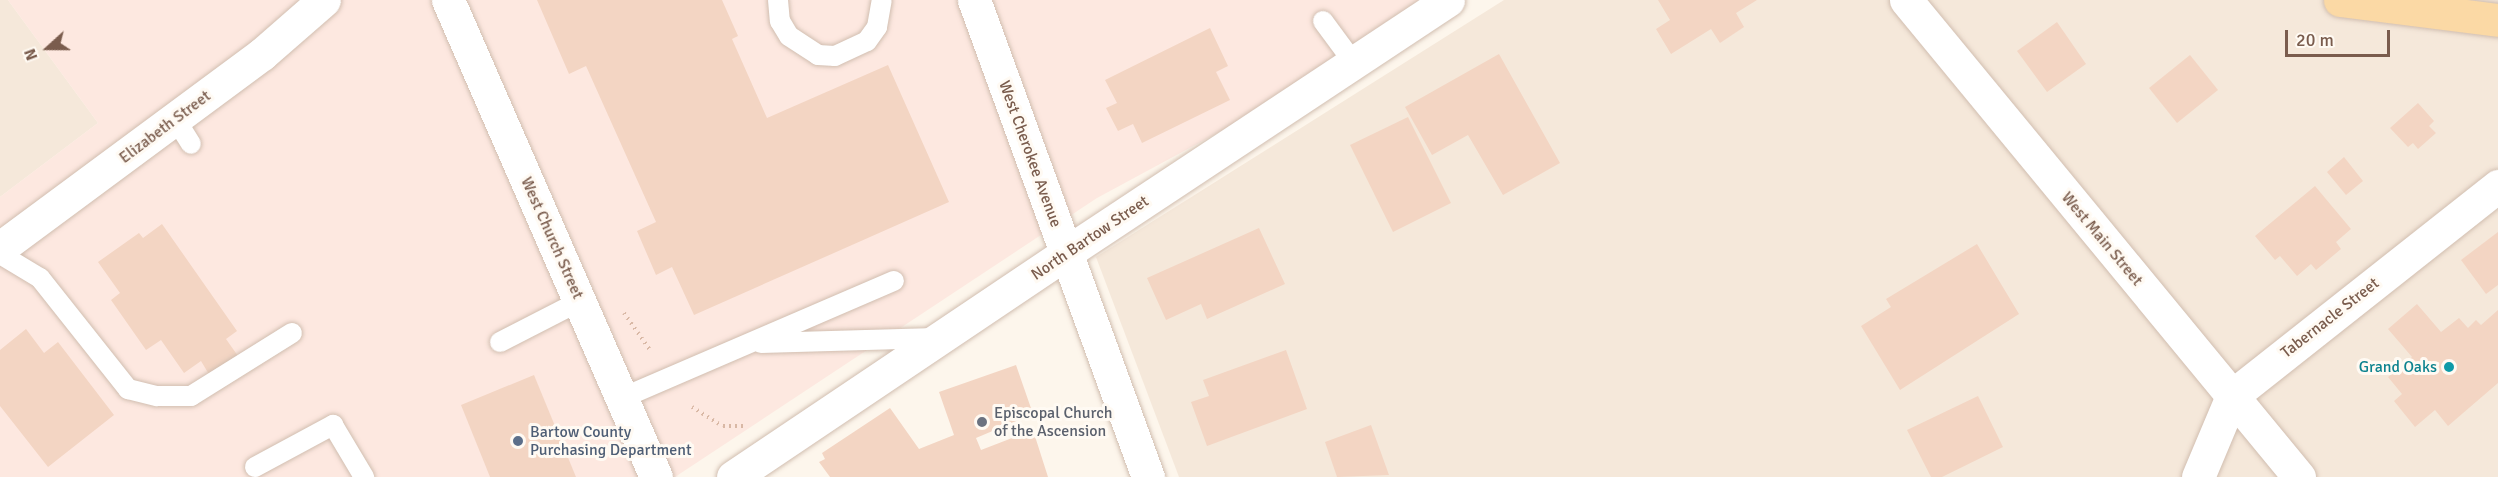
<!DOCTYPE html>
<style>
body{margin:0}
#map{position:relative;width:2498px;height:477px;overflow:hidden;background:#fdf6ec;font-family:Signika,sans-serif}
div>[style]{position:absolute}
.residential>*{inset:0;background:#f5e8da}
.commercial>*{inset:0;background:#fde8e0}
.building>*{inset:0;background:#f3d5c3}
.path>*{height:4px;margin-top:-2px;transform-origin:0;background:repeating-linear-gradient(90deg,#d9b8a5 0 1.5px,transparent 0 6px)}
.roads{filter:drop-shadow(0 0 2px #d1beb0) drop-shadow(0 0 2px #d1beb0)}
.service>*{height:20px;margin:-10px;padding:0 10px;transform-origin:10px;border-radius:10px;background:#fff}
.minor>*{height:33px;margin:-16.5px;padding:0 16.5px;transform-origin:16.5px;border-radius:16.5px;background:#fff}
.tertiary>*{height:33px;margin:-16.5px;padding:0 16.5px;transform-origin:16.5px;border-radius:16.5px;background:#fff}
.secondary>*{height:33px;margin:-16.5px;padding:0 16.5px;transform-origin:16.5px;border-radius:16.5px;background:#fff}
.primary>*{height:33px;margin:-16.5px;padding:0 16.5px;transform-origin:16.5px;border-radius:16.5px;background:#fbd9a5}
.dots>*{width:16px;height:16px;translate:-50% -50%;box-sizing:border-box;border:3px solid #fffaf3;border-radius:50%}
span{translate:-50% -50%;white-space:nowrap;text-align:center;line-height:1.15;-webkit-text-stroke:6px #fffaf3;paint-order:stroke}
.street-label{font-size:16px;color:#7a5c4d}
.culture-label{font-size:16px;color:#0d838f}
.right{translate:-100% -50%;text-align:right}
.worship-label{font-size:16px;color:#5b616d}
.left{translate:0 -50%;text-align:left}
.service-label{font-size:16px;color:#4e5e75}
.north{position:absolute;left:18px;top:18px;width:60px;height:60px;-webkit-text-stroke:4px #fffaf3;paint-order:stroke;rotate:249deg;font-size:16px;font-weight:700;line-height:24px;text-align:center;color:#7a5c4d}
.north::after{content:'';display:block;margin:auto;width:21px;height:27px;background:#7a5c4d;clip-path:polygon(50% 0,100% 100%,50% 72%,0 100%)}
.scale{position:absolute;left:2285px;top:30px;width:105px;height:27px;box-sizing:border-box;border:3px solid #7a5c4d;border-top:0;padding-left:8px;font-size:18px;line-height:21px;white-space:nowrap;color:#7a5c4d;-webkit-text-stroke:4px #fffaf3;paint-order:stroke}
</style>
<div id="map">
<div class="residential">
<i style="clip-path:polygon(0 0,8px 0,98px 123px,0 197px)"></i>
<i style="clip-path:polygon(1504px 0,2498px 0,2498px 477px,1179px 477px,1096px 257px)"></i>
</div>
<div class="commercial">
<i style="clip-path:polygon(8px 0,1464px 0,1097px 198px,675px 477px,0 477px,0 197px,98px 123px)"></i>
</div>
<div class="building">
<i style="clip-path:polygon(537px 0,722px 0,738px 36px,732px 39px,767px 118px,888px 65px,949px 202px,694px 315px,672px 267px,656px 275px,637px 231px,656px 222px,586px 66px,569px 74px)"></i>
<i style="clip-path:polygon(1658px 0,1757px 0,1736px 13px,1744px 27px,1720px 43px,1711px 29px,1671px 54px,1656px 29px,1670px 20px)"></i>
<i style="clip-path:polygon(2057px 22px,2086px 64px,2047px 92px,2017px 51px)"></i>
<i style="clip-path:polygon(1210px 28px,1228px 66px,1216px 72px,1230px 100px,1142px 143px,1133px 124px,1118px 131px,1106px 108px,1117px 103px,1105px 80px)"></i>
<i style="clip-path:polygon(1499px 54px,1560px 163px,1503px 195px,1468px 135px,1432px 155px,1405px 107px)"></i>
<i style="clip-path:polygon(2190px 55px,2218px 90px,2177px 123px,2149px 88px)"></i>
<i style="clip-path:polygon(2418px 103px,2434px 121px,2429px 126px,2436px 133px,2418px 149px,2413px 143px,2408px 147px,2390px 128px)"></i>
<i style="clip-path:polygon(1408px 117px,1451px 203px,1393px 232px,1350px 145px)"></i>
<i style="clip-path:polygon(2344px 157px,2363px 181px,2346px 195px,2327px 172px)"></i>
<i style="clip-path:polygon(2315px 186px,2351px 229px,2336px 242px,2341px 249px,2316px 270px,2311px 264px,2297px 276px,2280px 256px,2275px 260px,2255px 236px)"></i>
<i style="clip-path:polygon(162px 224px,237px 331px,226px 339px,238px 356px,210px 376px,201px 361px,184px 373px,161px 340px,146px 350px,111px 300px,120px 293px,98px 262px,139px 233px,143px 238px)"></i>
<i style="clip-path:polygon(1259px 228px,1285px 284px,1207px 319px,1201px 304px,1166px 320px,1147px 278px)"></i>
<i style="clip-path:polygon(2498px 232px,2498px 285px,2486px 294px,2461px 260px)"></i>
<i style="clip-path:polygon(1977px 244px,2019px 314px,1900px 390px,1861px 326px,1891px 307px,1886px 299px)"></i>
<i style="clip-path:polygon(2417px 304px,2441px 332px,2459px 318px,2468px 328px,2476px 320px,2481px 325px,2498px 310px,2498px 383px,2448px 426px,2435px 410px,2415px 427px,2394px 401px,2402px 394px,2388px 377px,2412px 357px,2388px 329px)"></i>
<i style="clip-path:polygon(26px 329px,44px 353px,58px 342px,114px 415px,48px 467px,0 406px,0 350px)"></i>
<i style="clip-path:polygon(1286px 350px,1307px 409px,1207px 446px,1191px 402px,1209px 396px,1203px 380px)"></i>
<i style="clip-path:polygon(1016px 365px,1033px 414px,976px 438px,981px 450px,1033px 430px,1048px 477px,830px 477px,819px 462px,825px 459px,822px 453px,890px 408px,919px 449px,954px 435px,939px 392px)"></i>
<i style="clip-path:polygon(534px 375px,576px 477px,490px 477px,461px 405px)"></i>
<i style="clip-path:polygon(1978px 396px,2003px 447px,1942px 477px,1931px 477px,1907px 430px)"></i>
<i style="clip-path:polygon(1371px 425px,1389px 475px,1337px 477px,1325px 442px)"></i>
</div>
<div class="path">
<i style="left:624px;top:313px;width:45px;rotate:54.9deg"></i>
<i style="left:692px;top:407px;width:36px;rotate:32deg"></i>
<i style="left:723px;top:426px;width:23px"></i>
</div>
<div class="roads">
<div class="service">
<i style="left:778px;top:0;width:21px;rotate:85deg"></i>
<i style="left:780px;top:21px;width:17px;rotate:59deg"></i>
<i style="left:789px;top:36px;width:35px;rotate:33deg"></i>
<i style="left:818px;top:55px;width:17px;rotate:3deg"></i>
<i style="left:835px;top:56px;width:35px;rotate:-25deg"></i>
<i style="left:867px;top:41px;width:17px;rotate:-54deg"></i>
<i style="left:877px;top:27px;width:27px;rotate:-80deg"></i>
<i style="left:1323px;top:21px;width:52px;rotate:53.6deg"></i>
<i style="left:176px;top:120px;width:28px;rotate:58deg"></i>
<i style="left:0;top:254px;width:47px;rotate:31deg"></i>
<i style="left:40px;top:278px;width:142px;rotate:51.6deg"></i>
<i style="left:128px;top:389px;width:30px;rotate:14deg"></i>
<i style="left:157px;top:396px;width:34px"></i>
<i style="left:191px;top:396px;width:119px;rotate:-32deg"></i>
<i style="left:500px;top:342px;width:90px;rotate:-27.1deg"></i>
<i style="left:761px;top:343px;width:175px;rotate:-1.6deg"></i>
<i style="left:622px;top:398px;width:296px;rotate:-23.3deg"></i>
<i style="left:255px;top:467px;width:89px;rotate:-28.3deg"></i>
<i style="left:333px;top:425px;width:61px;rotate:59.2deg"></i>
</div>
<div class="minor">
<i style="left:1906px;top:0;width:618px;rotate:50.51deg"></i>
<i style="left:0;top:248px;width:326px;rotate:-36.5deg"></i>
<i style="left:262px;top:54px;width:82px;rotate:-41.1deg"></i>
<i style="left:2198px;top:477px;width:88px;rotate:-67.2deg"></i>
<i style="left:2232px;top:396px;width:339px;rotate:-38.3deg"></i>
</div>
<div class="tertiary">
<i style="left:448px;top:0;width:520px;rotate:66.44deg"></i>
<i style="left:733px;top:477px;width:401px;rotate:-33.9deg"></i>
</div>
<div class="secondary">
<i style="left:974px;top:0;width:508px;rotate:69.96deg"></i>
<i style="left:1066px;top:253px;width:458px;rotate:-33.5deg"></i>
</div>
<div class="primary">
<i style="left:2340px;top:0;width:159px;rotate:7.2deg"></i>
</div>
</div>
<div class="dots">
<i style="left:2449px;top:367px;background:#0f9aa8"></i>
<i style="left:982px;top:422px;background:#6b7280"></i>
<i style="left:518px;top:441px;background:#5c6f8a"></i>
</div>
<div class="street-label">
<span style="left:165px;top:127px;rotate:-37deg">Elizabeth Street</span>
<span style="left:1030px;top:154px;rotate:70deg">West Cherokee Avenue</span>
<span style="left:552px;top:238px;rotate:66deg">West Church Street</span>
<span style="left:1090px;top:238px;rotate:-34deg">North Bartow Street</span>
<span style="left:2102px;top:239px;rotate:50deg">West Main Street</span>
<span style="left:2330px;top:318px;rotate:-38deg">Tabernacle Street</span>
</div>
<div class="culture-label">
<span class="right" style="left:2437px;top:367px">Grand Oaks</span>
</div>
<div class="worship-label">
<span class="left" style="left:994px;top:422px">Episcopal Church<br>of the Ascension</span>
</div>
<div class="service-label">
<span class="left" style="left:530px;top:441px">Bartow County<br>Purchasing Department</span>
</div>
<div class="north">N</div>
<div class="scale">20 m</div>
</div>
